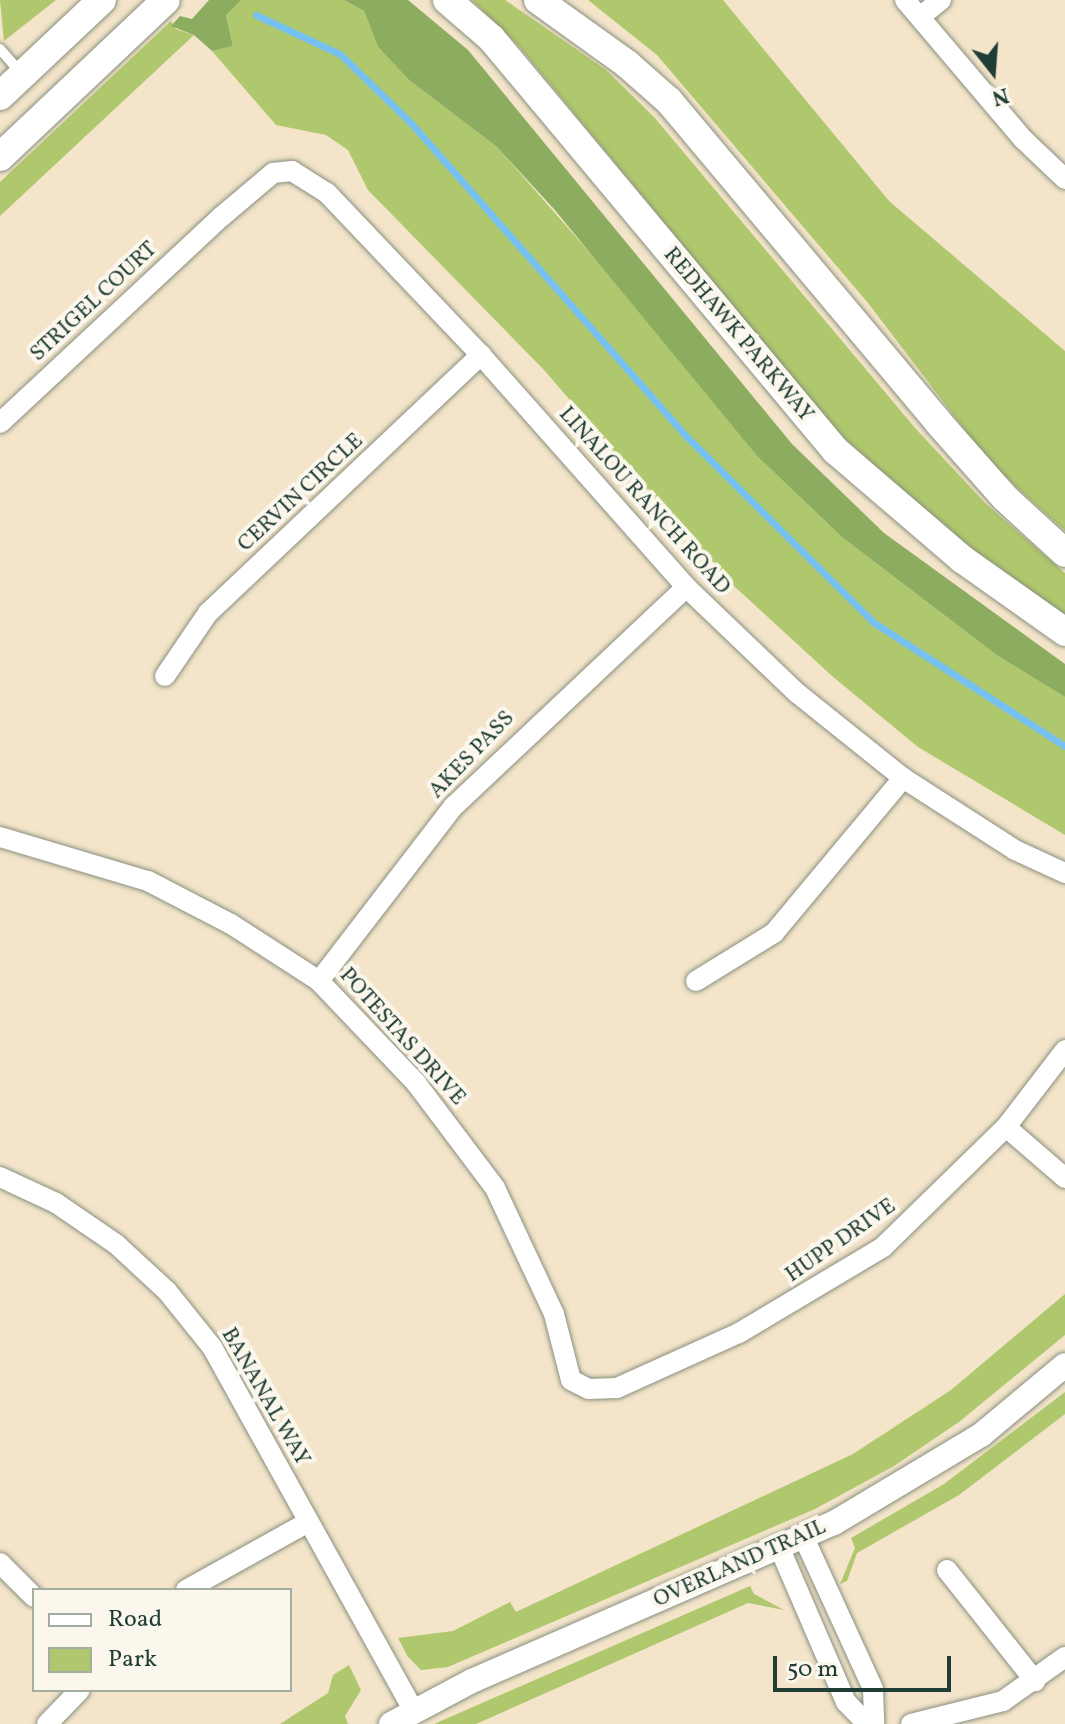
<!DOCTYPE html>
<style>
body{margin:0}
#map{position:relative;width:1065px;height:1724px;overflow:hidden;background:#f3e4ca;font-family:Vollkorn,serif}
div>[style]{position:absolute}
.green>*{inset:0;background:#b0c86d}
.forest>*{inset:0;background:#8cac60}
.stream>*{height:7px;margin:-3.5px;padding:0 3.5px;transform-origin:3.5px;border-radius:3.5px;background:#77c1f0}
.roads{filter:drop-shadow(0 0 2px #89907f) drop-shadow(0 0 2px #89907f)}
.service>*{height:10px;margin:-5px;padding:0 5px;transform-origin:5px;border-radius:5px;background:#fff}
.minor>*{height:20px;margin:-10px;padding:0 10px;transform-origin:10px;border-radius:10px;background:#fff}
.tertiary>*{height:24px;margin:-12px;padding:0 12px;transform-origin:12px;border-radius:12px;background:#fff}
.secondary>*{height:28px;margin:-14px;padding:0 14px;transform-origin:14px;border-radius:14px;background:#fff}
span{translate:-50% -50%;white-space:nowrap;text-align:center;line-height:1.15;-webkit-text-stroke:8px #fbf7ec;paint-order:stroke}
.street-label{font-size:22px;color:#1f3d34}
.legend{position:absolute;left:32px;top:1588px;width:260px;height:104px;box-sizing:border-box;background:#fbf7ec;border:2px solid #a3ada2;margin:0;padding:10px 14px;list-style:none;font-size:24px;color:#1f3d34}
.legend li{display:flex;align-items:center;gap:16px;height:40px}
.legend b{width:40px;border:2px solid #a3ada2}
.north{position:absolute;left:953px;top:32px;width:80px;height:80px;-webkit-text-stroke:6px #fbf7ec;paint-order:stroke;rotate:163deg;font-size:22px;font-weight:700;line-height:32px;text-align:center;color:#1f3d34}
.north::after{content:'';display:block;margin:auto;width:28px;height:36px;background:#1f3d34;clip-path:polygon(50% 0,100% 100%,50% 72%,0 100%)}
.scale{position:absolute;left:773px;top:1656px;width:178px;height:36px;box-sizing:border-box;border:4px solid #1f3d34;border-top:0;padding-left:10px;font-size:24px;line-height:28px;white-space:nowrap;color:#1f3d34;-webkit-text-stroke:6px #fbf7ec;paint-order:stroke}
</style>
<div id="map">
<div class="green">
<i style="clip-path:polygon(0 0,56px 0,4px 41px)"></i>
<i style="clip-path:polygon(241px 0,344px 0,364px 11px,378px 47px,409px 80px,497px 147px,669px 343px,758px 457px,843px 538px,998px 656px,1065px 697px,1065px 835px,918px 747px,832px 676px,711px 565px,545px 371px,368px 190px,348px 150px,326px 135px,276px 125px,212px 51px,233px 46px,226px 14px)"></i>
<i style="clip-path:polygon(472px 0,505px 0,606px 70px,654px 117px,916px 429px,986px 504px,1065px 573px,1065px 615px,965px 545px,835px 430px,517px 44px)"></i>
<i style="clip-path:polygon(588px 0,723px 0,889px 201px,1065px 351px,1065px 531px,990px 463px,868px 303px,657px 55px)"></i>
<i style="clip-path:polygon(171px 21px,176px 29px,194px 35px,0 216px,0 182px)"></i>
<i style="clip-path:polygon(1065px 1294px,1065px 1335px,959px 1422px,894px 1466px,815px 1509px,448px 1667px,421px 1670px,408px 1657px,398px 1638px,453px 1631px,510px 1602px,516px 1612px,853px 1454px,951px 1390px)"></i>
<i style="clip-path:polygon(1065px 1392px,1065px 1414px,959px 1495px,857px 1553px,847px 1581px,840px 1584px,855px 1548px,851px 1538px,944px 1484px)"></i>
<i style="clip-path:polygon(750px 1586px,754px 1594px,784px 1610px,748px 1603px,476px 1724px,434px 1724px)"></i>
<i style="clip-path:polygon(349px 1665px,361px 1690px,345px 1716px,348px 1724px,280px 1724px,328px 1693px,333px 1675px)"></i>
</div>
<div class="forest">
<i style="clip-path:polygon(209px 0,241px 0,226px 15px,233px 46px,212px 51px,194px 35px,171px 26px,180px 16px,192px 19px)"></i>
<i style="clip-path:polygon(344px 0,408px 0,468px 50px,792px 444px,884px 533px,1065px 664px,1065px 697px,998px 656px,843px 538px,758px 457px,554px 209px,497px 147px,409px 80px,378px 47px,364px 11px)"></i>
</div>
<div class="stream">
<i style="left:256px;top:15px;width:93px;rotate:24.9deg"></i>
<i style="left:340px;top:54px;width:99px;rotate:44.2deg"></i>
<i style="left:411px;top:123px;width:418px;rotate:48.7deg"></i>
<i style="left:687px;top:437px;width:262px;rotate:44.8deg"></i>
<i style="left:873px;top:622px;width:229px;rotate:32.9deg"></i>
</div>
<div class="roads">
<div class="service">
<i style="left:0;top:49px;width:30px;rotate:49deg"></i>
</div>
<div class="minor">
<i style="left:905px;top:0;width:182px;rotate:49.7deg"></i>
<i style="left:1023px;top:139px;width:58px;rotate:43.6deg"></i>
<i style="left:920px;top:17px;width:27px;rotate:-39deg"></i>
<i style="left:0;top:423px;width:302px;rotate:-43deg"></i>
<i style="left:221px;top:217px;width:68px;rotate:-40.2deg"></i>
<i style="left:273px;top:173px;width:19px;rotate:-6deg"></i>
<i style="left:292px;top:171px;width:41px;rotate:32.2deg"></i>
<i style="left:327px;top:193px;width:224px;rotate:46.5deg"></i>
<i style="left:481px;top:355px;width:310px;rotate:48.5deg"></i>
<i style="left:686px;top:587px;width:153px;rotate:43.7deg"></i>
<i style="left:797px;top:693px;width:136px;rotate:38.7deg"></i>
<i style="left:903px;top:778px;width:133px;rotate:32.7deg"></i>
<i style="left:1015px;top:850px;width:55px;rotate:24.7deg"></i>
<i style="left:165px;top:676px;width:76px;rotate:-55.7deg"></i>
<i style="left:208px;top:613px;width:376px;rotate:-43.4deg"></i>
<i style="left:0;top:837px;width:154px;rotate:16.6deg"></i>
<i style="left:148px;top:881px;width:93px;rotate:27.4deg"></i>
<i style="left:231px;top:924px;width:105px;rotate:32.9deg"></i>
<i style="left:319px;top:981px;width:141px;rotate:46.4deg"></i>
<i style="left:416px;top:1083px;width:131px;rotate:53deg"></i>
<i style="left:495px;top:1188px;width:139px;rotate:64.9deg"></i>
<i style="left:554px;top:1314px;width:68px;rotate:75.6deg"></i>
<i style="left:571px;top:1380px;width:20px;rotate:27deg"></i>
<i style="left:589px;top:1389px;width:28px;rotate:-2deg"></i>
<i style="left:617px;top:1388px;width:134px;rotate:-24.3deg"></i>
<i style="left:739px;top:1333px;width:168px;rotate:-30.8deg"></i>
<i style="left:883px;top:1247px;width:172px;rotate:-44.3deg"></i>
<i style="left:1006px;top:1127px;width:97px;rotate:-52.5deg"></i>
<i style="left:319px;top:981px;width:221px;rotate:-52.4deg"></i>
<i style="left:454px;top:806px;width:319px;rotate:-43.3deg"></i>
<i style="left:696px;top:981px;width:92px;rotate:-31.6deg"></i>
<i style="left:774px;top:933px;width:202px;rotate:-50.2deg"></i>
<i style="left:1006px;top:1127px;width:78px;rotate:40.8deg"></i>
<i style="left:0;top:1177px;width:62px;rotate:24.9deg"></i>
<i style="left:56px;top:1203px;width:73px;rotate:34.3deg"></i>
<i style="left:116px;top:1244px;width:69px;rotate:42.7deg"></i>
<i style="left:167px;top:1291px;width:72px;rotate:51.2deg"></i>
<i style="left:212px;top:1347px;width:415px;rotate:61deg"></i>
<i style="left:804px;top:1538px;width:166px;rotate:65.4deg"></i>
<i style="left:873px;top:1689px;width:35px;rotate:88deg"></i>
<i style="left:780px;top:1549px;width:167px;rotate:66.7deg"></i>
<i style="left:846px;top:1702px;width:30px;rotate:46deg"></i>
<i style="left:0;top:1563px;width:48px;rotate:45deg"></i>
<i style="left:947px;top:1570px;width:142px;rotate:51.6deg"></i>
<i style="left:186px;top:1590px;width:140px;rotate:-29.1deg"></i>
<i style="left:47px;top:1724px;width:47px;rotate:-45.9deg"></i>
<i style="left:911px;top:1724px;width:95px;rotate:-14deg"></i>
<i style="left:1003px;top:1701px;width:76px;rotate:-35.4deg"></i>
</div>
<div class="tertiary">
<i style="left:391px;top:1724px;width:92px;rotate:-28deg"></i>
<i style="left:472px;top:1681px;width:395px;rotate:-23.6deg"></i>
<i style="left:834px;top:1523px;width:171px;rotate:-30.9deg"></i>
<i style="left:981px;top:1435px;width:109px;rotate:-39.8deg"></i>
</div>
<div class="secondary">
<i style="left:447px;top:0;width:58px;rotate:40.8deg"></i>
<i style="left:491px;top:38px;width:538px;rotate:50.13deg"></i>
<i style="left:836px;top:451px;width:166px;rotate:40.6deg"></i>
<i style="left:962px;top:559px;width:126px;rotate:35.3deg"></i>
<i style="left:538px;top:0;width:110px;rotate:35.7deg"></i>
<i style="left:627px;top:64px;width:56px;rotate:41.4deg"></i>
<i style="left:669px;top:101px;width:419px;rotate:50deg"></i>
<i style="left:938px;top:422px;width:101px;rotate:48.6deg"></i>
<i style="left:1005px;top:498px;width:81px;rotate:42.5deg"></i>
<i style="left:0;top:96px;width:140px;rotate:-43.3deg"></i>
<i style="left:0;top:157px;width:228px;rotate:-43.4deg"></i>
</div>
</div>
<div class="street-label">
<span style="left:94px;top:302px;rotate:-43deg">STRIGEL COURT</span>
<span style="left:738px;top:335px;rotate:50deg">REDHAWK PARKWAY</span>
<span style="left:301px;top:493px;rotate:-43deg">CERVIN CIRCLE</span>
<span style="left:644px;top:501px;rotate:48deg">LINALOU RANCH ROAD</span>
<span style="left:472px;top:755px;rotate:-46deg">AKES PASS</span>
<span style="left:402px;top:1037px;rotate:48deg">POTESTAS DRIVE</span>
<span style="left:841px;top:1241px;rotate:-35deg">HUPP DRIVE</span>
<span style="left:265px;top:1397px;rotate:60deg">BANANAL WAY</span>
<span style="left:740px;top:1564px;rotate:-24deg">OVERLAND TRAIL</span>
</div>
<ul class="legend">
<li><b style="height:10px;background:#fff"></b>Road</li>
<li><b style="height:22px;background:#b0c86d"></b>Park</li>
</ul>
<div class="north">N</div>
<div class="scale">50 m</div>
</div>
